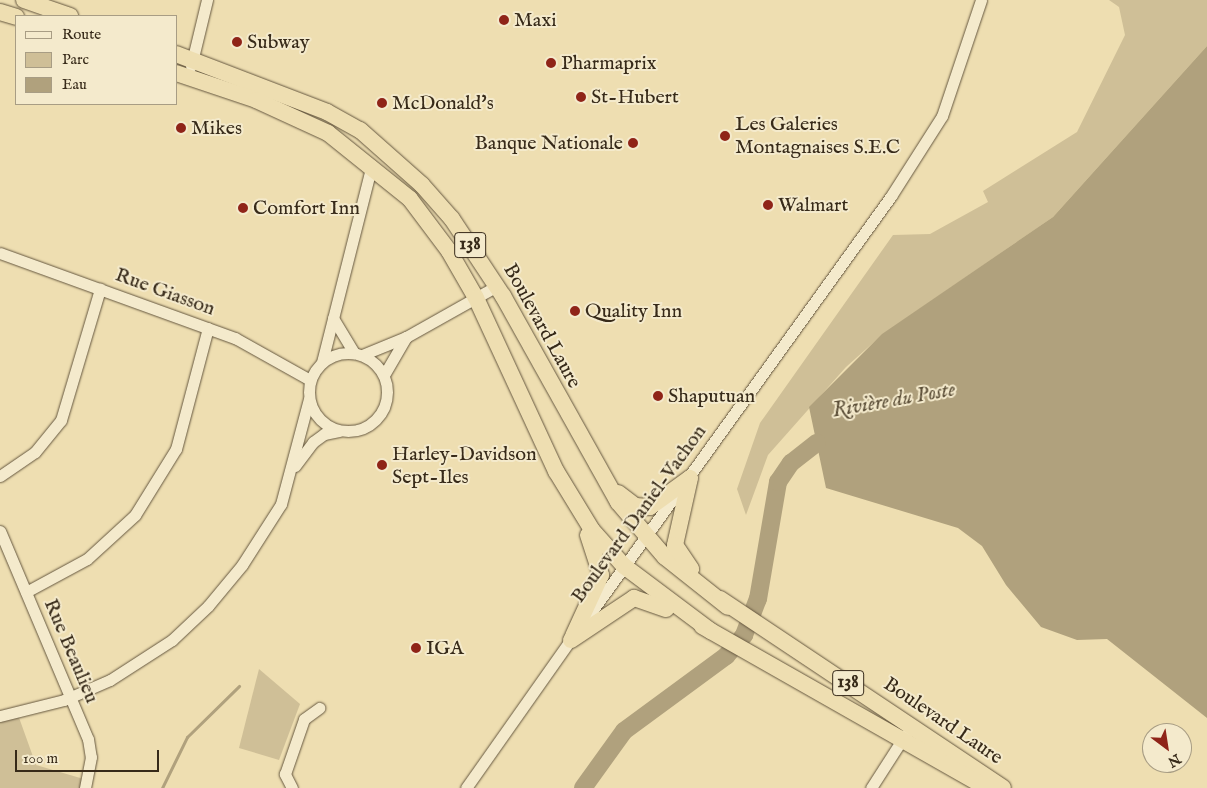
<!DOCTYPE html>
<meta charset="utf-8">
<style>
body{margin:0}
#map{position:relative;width:1207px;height:788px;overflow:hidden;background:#eedeb1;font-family:"IM FELL English",serif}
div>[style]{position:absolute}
.green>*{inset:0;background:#cfbf97}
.water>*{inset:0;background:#b0a17d}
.stream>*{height:3px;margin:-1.5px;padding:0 1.5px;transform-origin:1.5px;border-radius:1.5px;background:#b0a17d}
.river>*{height:18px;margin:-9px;padding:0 9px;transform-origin:9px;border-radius:9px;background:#b0a17d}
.roads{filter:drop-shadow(0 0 1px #65573f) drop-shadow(0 0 1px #65573f)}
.minor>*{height:11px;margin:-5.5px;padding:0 5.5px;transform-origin:5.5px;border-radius:5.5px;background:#f4eacc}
.minor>.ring{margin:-5.5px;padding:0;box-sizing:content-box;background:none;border:11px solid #f4eacc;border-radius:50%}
.highway>*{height:16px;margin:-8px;padding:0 8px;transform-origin:8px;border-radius:8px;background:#eedeb1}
.dots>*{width:14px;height:14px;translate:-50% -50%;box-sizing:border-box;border:2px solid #f4eacc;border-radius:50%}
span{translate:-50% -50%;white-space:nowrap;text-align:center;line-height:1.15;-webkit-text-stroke:4px #f4eacc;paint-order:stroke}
.shield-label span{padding:1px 4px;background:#f4eacc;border:1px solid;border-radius:4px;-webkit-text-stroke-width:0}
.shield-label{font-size:19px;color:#372a19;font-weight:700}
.poi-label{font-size:20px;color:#372a19}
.left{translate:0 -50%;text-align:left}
.right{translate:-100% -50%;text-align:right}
.street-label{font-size:20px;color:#372a19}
.water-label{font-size:21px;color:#5b4e37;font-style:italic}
.legend{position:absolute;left:15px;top:15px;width:162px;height:90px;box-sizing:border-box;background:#f4eacc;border:1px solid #a89d84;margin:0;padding:6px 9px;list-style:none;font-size:15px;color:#372a19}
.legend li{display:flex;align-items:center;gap:10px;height:25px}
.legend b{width:25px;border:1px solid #a89d84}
.north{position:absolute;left:1142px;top:723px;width:50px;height:50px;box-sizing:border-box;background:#f4eacc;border:1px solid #a89d84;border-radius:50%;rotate:149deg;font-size:14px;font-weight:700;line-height:20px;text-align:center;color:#372a19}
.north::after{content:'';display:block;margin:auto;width:18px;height:22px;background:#8f2418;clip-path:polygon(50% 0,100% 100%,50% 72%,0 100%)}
.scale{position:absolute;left:15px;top:750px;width:144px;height:22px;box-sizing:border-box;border:2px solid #372a19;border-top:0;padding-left:6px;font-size:15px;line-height:18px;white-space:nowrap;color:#372a19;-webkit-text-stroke:4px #f4eacc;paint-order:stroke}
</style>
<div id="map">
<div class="green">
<i style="clip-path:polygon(1109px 0,1207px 0,1207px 46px,1053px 217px,883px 334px,846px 367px,768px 455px,746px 515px,737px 489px,760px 423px,893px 235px,930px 234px,988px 202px,983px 191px,1077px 132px,1125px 35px,1119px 7px)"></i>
<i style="clip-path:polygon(259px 669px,300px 704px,279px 760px,239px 748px)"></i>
<i style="clip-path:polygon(17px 712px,36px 765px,87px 780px,85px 788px,0 788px,0 716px)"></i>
</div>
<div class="water">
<i style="clip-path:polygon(1207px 46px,1207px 718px,1107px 639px,1077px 640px,1041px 627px,1006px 585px,982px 546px,958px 528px,826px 488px,809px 407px,882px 334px,1053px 217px)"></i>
</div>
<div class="stream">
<i style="left:162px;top:788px;width:57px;rotate:-63.9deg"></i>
<i style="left:187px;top:737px;width:73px;rotate:-44.4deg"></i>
</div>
<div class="river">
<i style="left:583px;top:788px;width:70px;rotate:-54.3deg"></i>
<i style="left:624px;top:731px;width:127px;rotate:-36.3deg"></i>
<i style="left:726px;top:656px;width:28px;rotate:-49deg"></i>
<i style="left:744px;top:635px;width:39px;rotate:-69deg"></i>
<i style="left:758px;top:599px;width:119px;rotate:-80.3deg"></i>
<i style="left:778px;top:482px;width:23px;rotate:-56deg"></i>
<i style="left:791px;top:463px;width:33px;rotate:-38deg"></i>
</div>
<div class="roads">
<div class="minor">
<i style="left:191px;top:66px;width:68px;rotate:-76.4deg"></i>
<i style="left:0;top:253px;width:250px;rotate:19.9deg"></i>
<i style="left:235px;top:338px;width:86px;rotate:29.2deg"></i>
<i style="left:333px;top:318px;width:41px;rotate:59deg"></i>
<i class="ring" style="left:309px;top:353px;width:67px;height:67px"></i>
<i style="left:362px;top:355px;width:48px;rotate:-22.2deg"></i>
<i style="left:406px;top:337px;width:104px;rotate:-29.3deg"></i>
<i style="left:322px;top:362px;width:203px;rotate:-75.8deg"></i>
<i style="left:384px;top:375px;width:44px;rotate:-59.9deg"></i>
<i style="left:295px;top:466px;width:30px;rotate:-53deg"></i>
<i style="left:313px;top:442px;width:14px;rotate:-36deg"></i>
<i style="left:324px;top:434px;width:15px;rotate:-11deg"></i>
<i style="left:0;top:476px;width:42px;rotate:-34.4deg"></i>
<i style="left:35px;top:452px;width:41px;rotate:-50.9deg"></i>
<i style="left:61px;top:420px;width:137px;rotate:-73.4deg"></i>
<i style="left:0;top:531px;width:226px;rotate:67.1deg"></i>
<i style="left:88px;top:739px;width:18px;rotate:81deg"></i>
<i style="left:91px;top:757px;width:32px;rotate:101deg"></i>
<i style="left:26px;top:592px;width:69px;rotate:-28.4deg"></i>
<i style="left:87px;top:559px;width:65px;rotate:-42.5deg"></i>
<i style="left:135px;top:515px;width:78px;rotate:-58.2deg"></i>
<i style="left:176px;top:449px;width:125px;rotate:-75.2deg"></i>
<i style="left:587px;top:618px;width:520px;rotate:-54.23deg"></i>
<i style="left:891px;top:196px;width:95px;rotate:-57.5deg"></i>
<i style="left:942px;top:116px;width:122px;rotate:-71.4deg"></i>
<i style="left:0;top:716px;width:66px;rotate:-14deg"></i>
<i style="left:64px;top:700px;width:50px;rotate:-23.5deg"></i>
<i style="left:110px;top:680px;width:74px;rotate:-32.8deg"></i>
<i style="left:172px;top:640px;width:50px;rotate:-43.4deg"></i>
<i style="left:208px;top:606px;width:53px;rotate:-50.3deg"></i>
<i style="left:242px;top:565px;width:72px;rotate:-57.4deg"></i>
<i style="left:281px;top:504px;width:109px;rotate:-75.1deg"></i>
<i style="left:292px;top:788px;width:16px;rotate:-117deg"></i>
<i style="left:285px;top:774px;width:58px;rotate:-70.9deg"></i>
<i style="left:304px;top:719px;width:19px;rotate:-36deg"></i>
<i style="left:466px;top:788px;width:187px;rotate:-54.8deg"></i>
<i style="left:871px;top:788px;width:63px;rotate:-57.3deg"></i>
</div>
<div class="highway">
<i style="left:24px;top:0;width:49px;rotate:19.2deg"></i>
<i style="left:0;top:12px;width:17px;rotate:17deg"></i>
<i style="left:176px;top:54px;width:162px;rotate:21deg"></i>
<i style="left:327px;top:112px;width:38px;rotate:29deg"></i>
<i style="left:360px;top:130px;width:83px;rotate:41.6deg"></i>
<i style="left:422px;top:185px;width:45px;rotate:48.6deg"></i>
<i style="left:452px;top:219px;width:92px;rotate:56.5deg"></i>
<i style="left:503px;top:296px;width:236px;rotate:60.8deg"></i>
<i style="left:618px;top:502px;width:72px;rotate:49.5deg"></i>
<i style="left:665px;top:557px;width:80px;rotate:38.4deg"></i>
<i style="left:176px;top:73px;width:84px;rotate:18.6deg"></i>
<i style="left:256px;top:100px;width:79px;rotate:24.6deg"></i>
<i style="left:328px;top:133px;width:105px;rotate:38.8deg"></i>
<i style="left:410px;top:199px;width:65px;rotate:53.1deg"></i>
<i style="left:449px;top:251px;width:54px;rotate:60.1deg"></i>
<i style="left:476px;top:298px;width:191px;rotate:65.2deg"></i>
<i style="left:556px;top:471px;width:69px;rotate:58.6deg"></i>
<i style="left:592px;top:530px;width:48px;rotate:48.4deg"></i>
<i style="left:624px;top:566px;width:109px;rotate:36.8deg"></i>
<i style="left:690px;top:478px;width:69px;rotate:102.6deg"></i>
<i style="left:675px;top:545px;width:29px;rotate:56deg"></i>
<i style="left:618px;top:493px;width:21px;rotate:37deg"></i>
<i style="left:635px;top:506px;width:15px;rotate:4deg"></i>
<i style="left:650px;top:507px;width:49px;rotate:-35.9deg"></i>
<i style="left:720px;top:599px;width:340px;rotate:33.7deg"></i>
<i style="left:702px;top:626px;width:328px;rotate:29.6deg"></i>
<i style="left:573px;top:636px;width:67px;rotate:-65.3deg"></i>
<i style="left:601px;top:575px;width:42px;rotate:-108deg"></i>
<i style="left:571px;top:640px;width:76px;rotate:-33.7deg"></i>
<i style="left:634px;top:598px;width:34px;rotate:19deg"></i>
</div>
</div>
<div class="dots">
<i style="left:504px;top:20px;background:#8f2418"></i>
<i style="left:237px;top:42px;background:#8f2418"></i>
<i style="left:551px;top:63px;background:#8f2418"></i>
<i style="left:581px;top:97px;background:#8f2418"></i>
<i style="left:382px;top:103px;background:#8f2418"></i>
<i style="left:181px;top:128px;background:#8f2418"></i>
<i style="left:725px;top:136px;background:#8f2418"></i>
<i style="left:633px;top:143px;background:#8f2418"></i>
<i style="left:768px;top:205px;background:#8f2418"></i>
<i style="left:243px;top:208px;background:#8f2418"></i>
<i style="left:575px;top:311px;background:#8f2418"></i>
<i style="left:658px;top:396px;background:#8f2418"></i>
<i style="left:382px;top:465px;background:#8f2418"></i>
<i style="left:416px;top:648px;background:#8f2418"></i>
</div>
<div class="shield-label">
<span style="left:470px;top:245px">138</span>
<span style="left:848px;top:683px">138</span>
</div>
<div class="poi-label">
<span class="left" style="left:514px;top:20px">Maxi</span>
<span class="left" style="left:247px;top:42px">Subway</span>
<span class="left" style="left:561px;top:63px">Pharmaprix</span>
<span class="left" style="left:591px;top:97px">St-Hubert</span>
<span class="left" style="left:392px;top:103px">McDonald's</span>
<span class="left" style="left:735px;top:136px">Les Galeries<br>Montagnaises S.E.C</span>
<span class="left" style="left:191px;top:128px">Mikes</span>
<span class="right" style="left:623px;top:143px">Banque Nationale</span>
<span class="left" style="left:778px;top:205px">Walmart</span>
<span class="left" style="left:253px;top:208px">Comfort Inn</span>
<span class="left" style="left:585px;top:311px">Quality Inn</span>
<span class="left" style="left:668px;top:396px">Shaputuan</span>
<span class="left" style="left:392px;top:466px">Harley-Davidson<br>Sept-Iles</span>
<span class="left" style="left:426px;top:648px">IGA</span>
</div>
<div class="street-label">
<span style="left:165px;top:292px;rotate:20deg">Rue Giasson</span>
<span style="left:542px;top:326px;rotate:61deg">Boulevard Laure</span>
<span style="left:639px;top:514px;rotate:-54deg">Boulevard Daniel-Vachon</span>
<span style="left:71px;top:651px;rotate:67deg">Rue Beaulieu</span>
<span style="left:943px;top:721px;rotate:34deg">Boulevard Laure</span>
</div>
<div class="water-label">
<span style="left:894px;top:401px;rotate:-10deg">Rivière du Poste</span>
</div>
<ul class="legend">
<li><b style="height:6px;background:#f4eacc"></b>Route</li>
<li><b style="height:14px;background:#cfbf97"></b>Parc</li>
<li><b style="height:14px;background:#b0a17d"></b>Eau</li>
</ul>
<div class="north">N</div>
<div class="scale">100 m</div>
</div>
